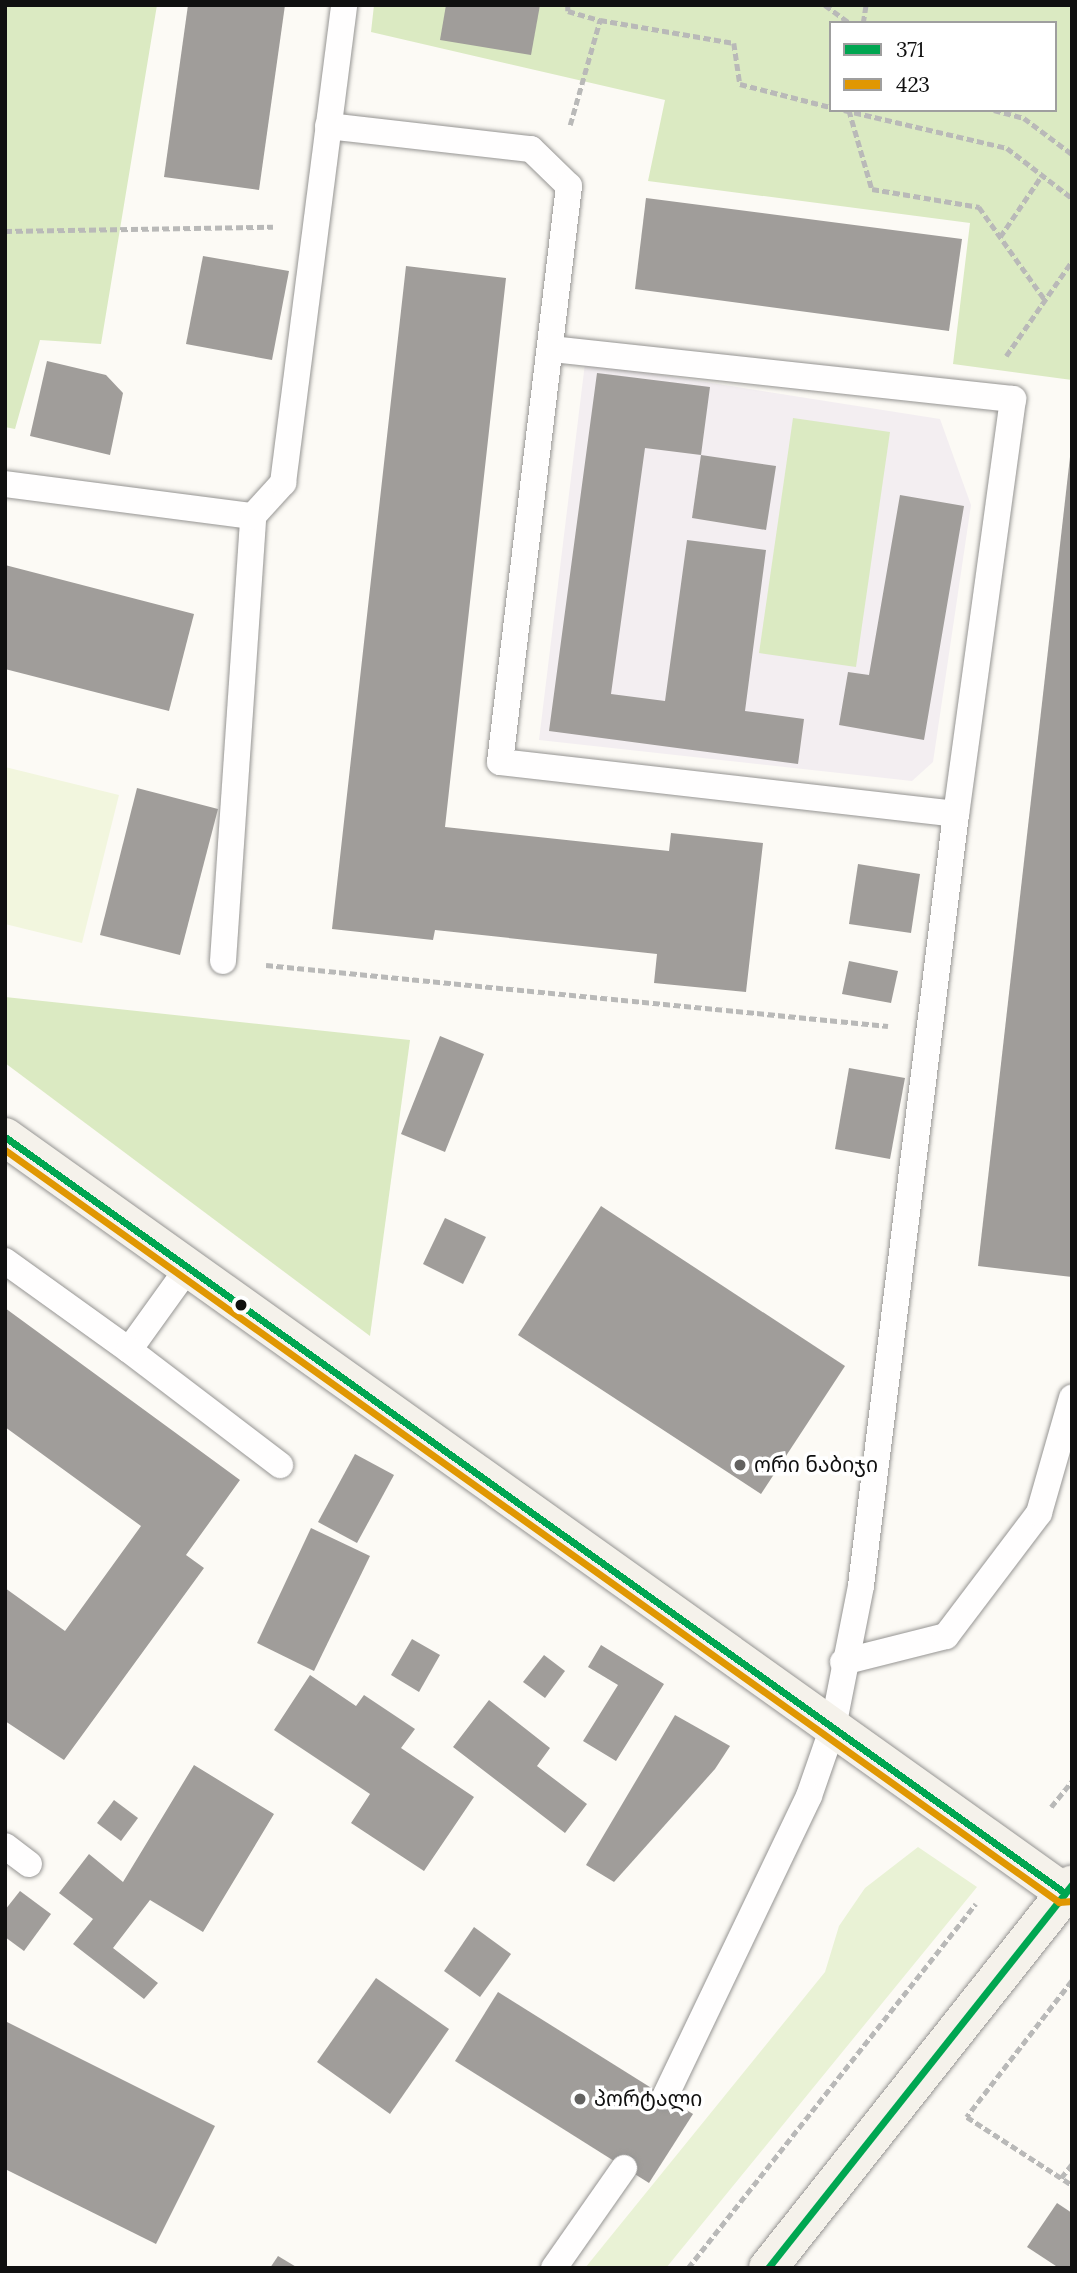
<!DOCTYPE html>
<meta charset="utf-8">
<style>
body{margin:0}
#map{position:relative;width:1077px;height:2273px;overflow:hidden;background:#fcfaf5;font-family:Lora,"Noto Sans Georgian",serif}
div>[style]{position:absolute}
.industrial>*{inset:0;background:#f3eef1}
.green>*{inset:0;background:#e9f2d5}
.forest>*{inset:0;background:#dbeac2}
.pitch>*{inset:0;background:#f2f6de}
.building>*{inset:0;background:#a09d9a}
.path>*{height:4.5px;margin-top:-2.25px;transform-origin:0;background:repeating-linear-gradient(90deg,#b9b9b8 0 7px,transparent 0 10.5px)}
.roads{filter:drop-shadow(0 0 2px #969593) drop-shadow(0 0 2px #969593)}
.lane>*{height:26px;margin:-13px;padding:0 13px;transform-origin:13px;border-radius:13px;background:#fffefe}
.secondary>*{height:38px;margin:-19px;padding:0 19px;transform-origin:19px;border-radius:19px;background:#f5f2eb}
.bus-1>*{height:7px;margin:-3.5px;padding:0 3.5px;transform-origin:3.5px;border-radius:3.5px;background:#00a651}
.bus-2>*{height:7px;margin:-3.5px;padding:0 3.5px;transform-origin:3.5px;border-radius:3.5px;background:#e09702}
.dots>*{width:19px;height:19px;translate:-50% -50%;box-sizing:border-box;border:4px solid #fff;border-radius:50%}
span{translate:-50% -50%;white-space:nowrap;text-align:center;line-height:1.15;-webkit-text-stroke:7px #fff;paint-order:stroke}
.poi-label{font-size:21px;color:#101010}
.left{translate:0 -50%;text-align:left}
.frame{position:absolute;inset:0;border:7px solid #101010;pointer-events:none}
.legend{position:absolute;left:829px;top:21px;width:228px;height:91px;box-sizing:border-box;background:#fff;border:2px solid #9f9f9f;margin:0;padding:9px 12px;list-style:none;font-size:21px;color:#101010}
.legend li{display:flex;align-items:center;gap:14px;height:35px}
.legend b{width:35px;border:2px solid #9f9f9f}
</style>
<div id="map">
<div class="industrial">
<i style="clip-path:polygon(585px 363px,940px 419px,971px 505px,933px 762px,912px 781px,539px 740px)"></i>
</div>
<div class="green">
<i style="clip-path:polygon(918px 1847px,977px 1887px,666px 2268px,585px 2268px,825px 1972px,839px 1926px,865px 1888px)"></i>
</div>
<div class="forest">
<i style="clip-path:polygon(5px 5px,157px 5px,101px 344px,40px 340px,15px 429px,5px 427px)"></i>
<i style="clip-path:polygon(evenodd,374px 5px,1072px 5px,1072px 380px,953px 364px,970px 223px,648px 181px,665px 100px,371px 32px,374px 5px,830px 23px,1054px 23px,1054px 110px,830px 110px,830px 23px)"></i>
<i style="clip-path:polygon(793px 418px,890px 432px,856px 667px,759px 653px)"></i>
<i style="clip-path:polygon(5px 997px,410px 1040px,370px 1336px,5px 1063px)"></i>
</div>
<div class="pitch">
<i style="clip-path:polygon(5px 767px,119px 795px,82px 943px,5px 924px)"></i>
</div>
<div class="building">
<i style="clip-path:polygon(188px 5px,285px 5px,259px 190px,164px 177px)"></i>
<i style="clip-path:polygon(446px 5px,540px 5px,531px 55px,440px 40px)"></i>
<i style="clip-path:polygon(646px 198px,962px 239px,949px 331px,635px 289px)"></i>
<i style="clip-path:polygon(203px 256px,289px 271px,272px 360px,186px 344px)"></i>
<i style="clip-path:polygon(406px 266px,506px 278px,445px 827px,669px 851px,671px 833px,763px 843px,746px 992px,654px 983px,657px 954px,435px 930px,433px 940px,332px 929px)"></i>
<i style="clip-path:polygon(47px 361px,106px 375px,123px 393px,110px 455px,30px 436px)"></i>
<i style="clip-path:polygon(597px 373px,710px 387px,701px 455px,645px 448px,611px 694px,665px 701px,687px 540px,766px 550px,745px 711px,804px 719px,798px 764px,549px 731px)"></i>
<i style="clip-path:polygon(701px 455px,776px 466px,766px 530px,692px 518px)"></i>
<i style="clip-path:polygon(1070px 457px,1072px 457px,1072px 1277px,978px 1266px)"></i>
<i style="clip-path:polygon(900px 495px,964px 506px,924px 740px,839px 725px,848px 672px,869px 675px)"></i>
<i style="clip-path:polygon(5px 565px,194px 614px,169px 711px,5px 669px)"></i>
<i style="clip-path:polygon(137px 788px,218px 809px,180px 955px,100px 935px)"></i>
<i style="clip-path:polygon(858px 864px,920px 874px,911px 933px,849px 924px)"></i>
<i style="clip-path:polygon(849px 961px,898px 971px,891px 1003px,842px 994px)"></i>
<i style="clip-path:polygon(440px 1036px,484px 1054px,445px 1152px,401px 1134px)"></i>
<i style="clip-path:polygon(849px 1068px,905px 1078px,890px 1159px,835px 1149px)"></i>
<i style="clip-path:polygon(601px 1206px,845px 1366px,761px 1494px,518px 1335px)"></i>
<i style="clip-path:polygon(445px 1218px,486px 1237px,463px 1284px,423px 1264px)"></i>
<i style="clip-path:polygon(5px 1308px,240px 1480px,186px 1555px,204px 1568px,64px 1760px,5px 1721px,5px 1588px,65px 1631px,141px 1526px,5px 1427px)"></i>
<i style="clip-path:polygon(355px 1454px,394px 1475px,357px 1543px,318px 1522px)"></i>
<i style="clip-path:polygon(311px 1528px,370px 1556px,314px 1671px,257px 1643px)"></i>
<i style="clip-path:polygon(412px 1639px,440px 1655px,419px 1692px,391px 1675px)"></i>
<i style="clip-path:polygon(601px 1645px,664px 1684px,616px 1761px,583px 1741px,618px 1685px,588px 1667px)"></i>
<i style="clip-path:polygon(544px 1655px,565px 1671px,545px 1698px,523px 1682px)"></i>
<i style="clip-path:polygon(310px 1675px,356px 1706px,364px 1695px,415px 1729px,401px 1748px,474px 1797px,424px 1871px,351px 1823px,370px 1794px,274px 1730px)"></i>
<i style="clip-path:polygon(489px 1700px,550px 1748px,537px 1766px,587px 1804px,565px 1833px,453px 1747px)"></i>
<i style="clip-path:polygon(675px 1715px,730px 1746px,715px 1769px,614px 1882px,586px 1865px)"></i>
<i style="clip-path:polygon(194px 1765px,274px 1814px,203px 1932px,150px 1900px,113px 1948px,158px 1983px,144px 1999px,73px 1944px,93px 1919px,59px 1893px,89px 1854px,123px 1882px)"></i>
<i style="clip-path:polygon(114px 1800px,138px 1818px,121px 1841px,97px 1823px)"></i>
<i style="clip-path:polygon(20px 1891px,51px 1914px,24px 1951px,5px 1937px,5px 1910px)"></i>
<i style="clip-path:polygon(474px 1927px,511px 1954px,480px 1997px,444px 1971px)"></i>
<i style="clip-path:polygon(376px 1978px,449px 2029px,390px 2114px,317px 2062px)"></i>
<i style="clip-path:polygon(498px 1992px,693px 2114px,649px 2183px,455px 2061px)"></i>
<i style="clip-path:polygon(5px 2021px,215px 2126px,156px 2244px,5px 2169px)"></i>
<i style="clip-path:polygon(1057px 2203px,1072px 2213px,1072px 2268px,1059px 2268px,1027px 2247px)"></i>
<i style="clip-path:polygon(278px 2256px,298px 2268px,270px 2268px)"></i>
</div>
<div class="path">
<i style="left:568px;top:5px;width:6px;rotate:90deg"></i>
<i style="left:568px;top:11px;width:33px;rotate:16deg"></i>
<i style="left:825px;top:5px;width:31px;rotate:36deg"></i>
<i style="left:863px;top:23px;width:18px;rotate:-81deg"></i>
<i style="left:844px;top:110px;width:167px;rotate:13.1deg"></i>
<i style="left:1007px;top:148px;width:82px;rotate:37.6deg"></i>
<i style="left:849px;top:110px;width:82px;rotate:73.8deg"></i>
<i style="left:872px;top:189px;width:109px;rotate:9.5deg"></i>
<i style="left:979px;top:207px;width:114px;rotate:54.6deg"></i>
<i style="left:994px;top:110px;width:31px;rotate:15deg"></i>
<i style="left:1024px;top:118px;width:60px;rotate:36.9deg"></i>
<i style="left:570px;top:125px;width:109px;rotate:-74.1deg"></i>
<i style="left:600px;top:20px;width:136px;rotate:9.7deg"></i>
<i style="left:734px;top:43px;width:41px;rotate:81.7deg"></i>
<i style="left:740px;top:84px;width:93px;rotate:14.3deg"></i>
<i style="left:5px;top:231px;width:268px;rotate:-0.9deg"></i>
<i style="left:1000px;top:237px;width:75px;rotate:-55.9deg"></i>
<i style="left:1006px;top:356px;width:116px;rotate:-55.2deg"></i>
<i style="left:266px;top:965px;width:625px;rotate:5.6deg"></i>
<i style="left:1051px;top:1807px;width:33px;rotate:-51deg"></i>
<i style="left:1072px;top:1981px;width:172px;rotate:127.7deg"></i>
<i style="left:967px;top:2117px;width:125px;rotate:32.9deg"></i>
<i style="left:1061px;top:2178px;width:18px;rotate:-52deg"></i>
<i style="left:688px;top:2268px;width:464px;rotate:-51.7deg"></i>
</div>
<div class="roads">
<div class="lane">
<i style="left:328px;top:126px;width:204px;rotate:6.5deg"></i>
<i style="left:531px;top:149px;width:53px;rotate:44.2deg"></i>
<i style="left:569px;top:186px;width:580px;rotate:96.83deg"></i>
<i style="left:500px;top:762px;width:459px;rotate:6.5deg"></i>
<i style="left:552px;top:349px;width:464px;rotate:6.2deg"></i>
<i style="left:1013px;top:399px;width:419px;rotate:97.8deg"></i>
<i style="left:956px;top:814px;width:778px;rotate:97.02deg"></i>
<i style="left:861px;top:1586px;width:144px;rotate:101.2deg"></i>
<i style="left:833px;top:1727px;width:73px;rotate:109.2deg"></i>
<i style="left:809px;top:1796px;width:333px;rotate:115.6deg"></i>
<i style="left:5px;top:484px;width:250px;rotate:7.4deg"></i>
<i style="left:223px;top:961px;width:446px;rotate:-86.1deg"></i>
<i style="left:253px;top:516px;width:45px;rotate:-47.7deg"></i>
<i style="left:283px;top:483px;width:482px;rotate:-82.7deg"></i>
<i style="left:5px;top:1261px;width:153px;rotate:35.7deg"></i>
<i style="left:129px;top:1350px;width:101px;rotate:-54.3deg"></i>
<i style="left:129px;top:1350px;width:190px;rotate:37.3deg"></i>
<i style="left:843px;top:1662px;width:106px;rotate:-14.2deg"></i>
<i style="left:946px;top:1636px;width:154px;rotate:-52.9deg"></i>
<i style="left:1039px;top:1513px;width:120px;rotate:-74deg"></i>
<i style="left:5px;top:1846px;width:30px;rotate:37deg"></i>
<i style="left:554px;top:2268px;width:122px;rotate:-55deg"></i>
</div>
<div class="secondary">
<i style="left:5px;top:1137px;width:1302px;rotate:35.5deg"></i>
<i style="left:768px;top:2268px;width:489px;rotate:-51.6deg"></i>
</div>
</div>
<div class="bus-1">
<i style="left:5px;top:1137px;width:1302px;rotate:35.5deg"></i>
<i style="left:768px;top:2268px;width:489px;rotate:-51.6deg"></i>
</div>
<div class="bus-2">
<i style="left:5px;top:1150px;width:1295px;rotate:35.51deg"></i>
<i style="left:1059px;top:1902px;width:13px;rotate:-4deg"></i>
</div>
<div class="dots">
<i style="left:241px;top:1305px;background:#101010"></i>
<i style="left:740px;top:1465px;background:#636260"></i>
<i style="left:580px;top:2099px;background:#636260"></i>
</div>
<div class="poi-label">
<span class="left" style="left:754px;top:1465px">ორი ნაბიჯი</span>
<span class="left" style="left:594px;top:2099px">პორტალი</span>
</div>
<div class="frame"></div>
<ul class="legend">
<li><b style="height:9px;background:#00a651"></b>371</li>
<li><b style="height:9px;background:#e09702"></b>423</li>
</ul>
</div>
